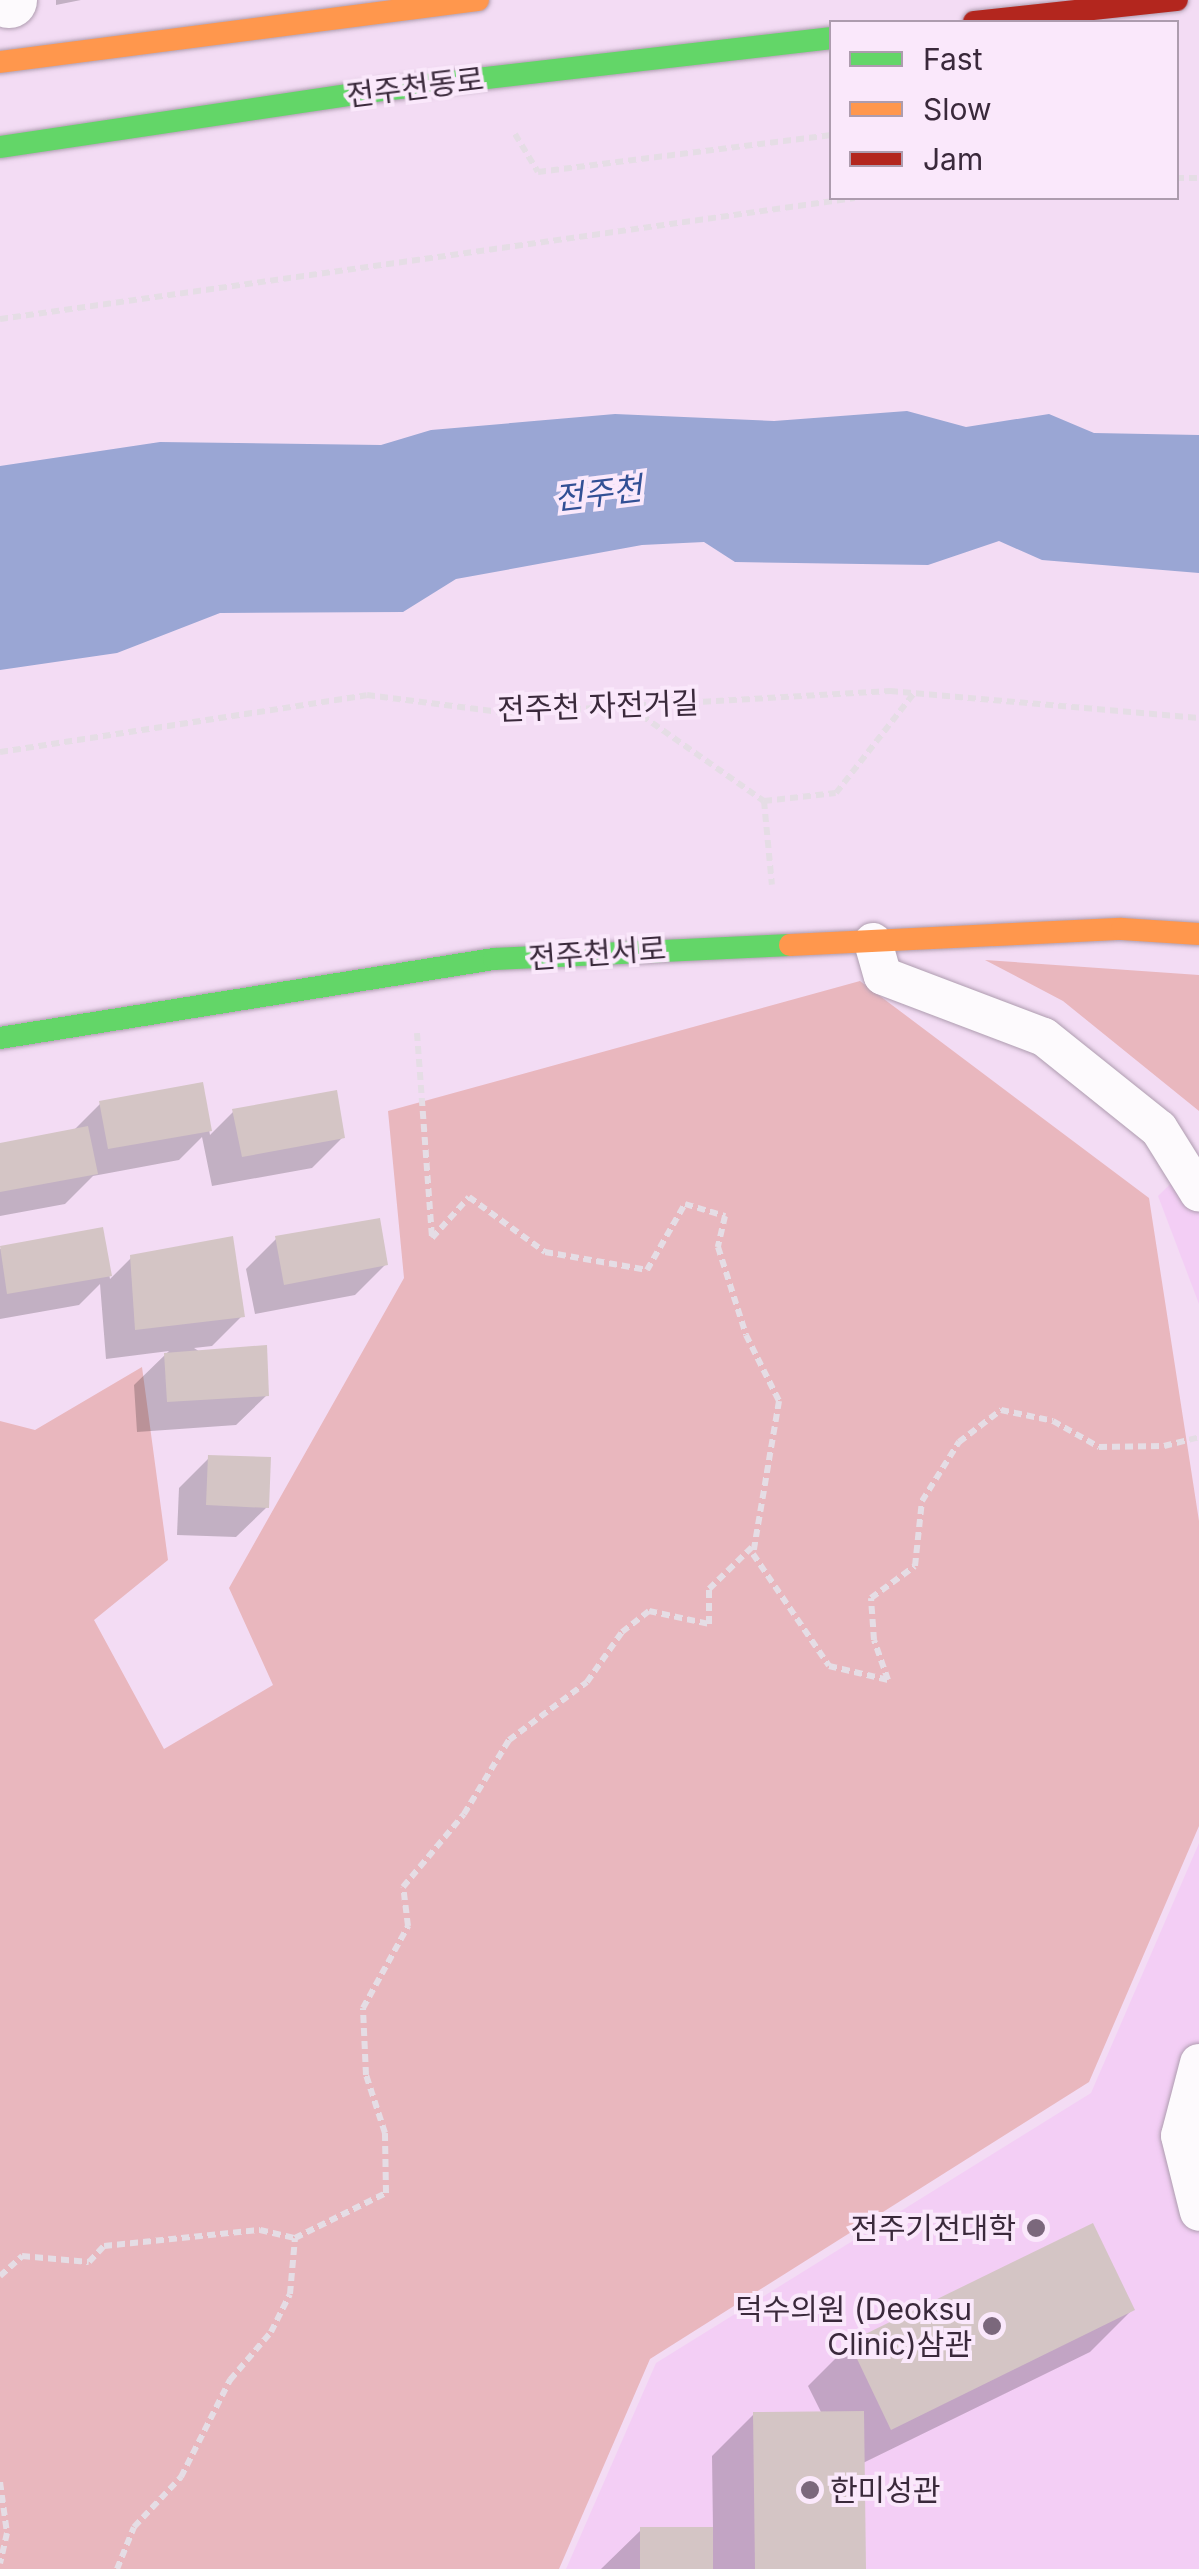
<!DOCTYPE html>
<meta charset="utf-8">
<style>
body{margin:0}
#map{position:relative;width:1199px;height:2569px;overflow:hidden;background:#f3dcf4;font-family:Inter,"Noto Sans KR",sans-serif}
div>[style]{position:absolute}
.built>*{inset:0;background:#f3cef5}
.forest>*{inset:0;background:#e9b7be}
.water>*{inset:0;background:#9aa6d4}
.shadow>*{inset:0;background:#0003}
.building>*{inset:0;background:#d4c5c5}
.path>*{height:6px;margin-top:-3px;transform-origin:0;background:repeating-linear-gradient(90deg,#e5dde5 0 8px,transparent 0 13px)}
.roads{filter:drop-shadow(0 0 2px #ae9caf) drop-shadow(0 0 2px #ae9caf)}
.lane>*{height:38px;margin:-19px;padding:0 19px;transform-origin:19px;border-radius:19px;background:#fdfafd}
.street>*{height:55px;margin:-27.5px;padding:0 27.5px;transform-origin:27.5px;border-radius:27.5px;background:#fdfafd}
.fast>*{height:22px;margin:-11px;padding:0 11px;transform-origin:11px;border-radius:11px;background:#63d668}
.slow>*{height:22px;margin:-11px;padding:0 11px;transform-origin:11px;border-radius:11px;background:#ff974d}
.jam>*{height:22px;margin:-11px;padding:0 11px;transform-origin:11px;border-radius:11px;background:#b3261e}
.dots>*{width:28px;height:28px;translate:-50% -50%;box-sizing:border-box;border:5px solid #fae8fb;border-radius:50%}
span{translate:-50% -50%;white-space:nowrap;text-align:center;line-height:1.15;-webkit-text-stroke:8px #fae8fb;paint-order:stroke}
.street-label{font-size:30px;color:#3a293b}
.poi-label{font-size:30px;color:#3a293b}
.right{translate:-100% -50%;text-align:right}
.left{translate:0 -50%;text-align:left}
.water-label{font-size:32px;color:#325095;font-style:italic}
.legend{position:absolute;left:829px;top:20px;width:350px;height:180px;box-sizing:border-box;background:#fae8fb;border:2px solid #ad9cae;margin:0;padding:12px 18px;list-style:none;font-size:30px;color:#3a293b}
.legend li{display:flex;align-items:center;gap:20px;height:50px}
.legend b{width:50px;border:2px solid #ad9cae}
</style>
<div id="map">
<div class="built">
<i style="clip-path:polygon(1199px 1156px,1199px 1304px,1158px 1196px)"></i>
<i style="clip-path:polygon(1199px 1843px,1199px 2569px,566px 2569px,656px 2363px,1091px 2093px)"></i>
</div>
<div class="forest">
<i style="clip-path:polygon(985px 960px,1199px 975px,1199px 1111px,1063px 1001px)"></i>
<i style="clip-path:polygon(860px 981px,1149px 1198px,1199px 1521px,1199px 1826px,1089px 2082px,650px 2359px,559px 2569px,0 2569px,0 1421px,35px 1430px,142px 1367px,168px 1560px,94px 1620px,164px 1749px,273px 1685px,229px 1588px,404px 1278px,388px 1111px)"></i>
</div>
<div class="water">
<i style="clip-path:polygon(907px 411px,966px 427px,1049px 414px,1094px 433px,1199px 435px,1199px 573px,1042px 560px,999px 541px,928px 565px,735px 562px,704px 542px,642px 545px,456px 579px,403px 612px,220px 613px,117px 653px,0 670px,0 466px,160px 442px,381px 445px,431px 430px,615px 414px,774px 421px)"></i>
</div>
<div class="shadow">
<i style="clip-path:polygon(56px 0,81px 0,56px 5px)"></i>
<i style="clip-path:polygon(201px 1085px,210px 1135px,234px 1111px,343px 1137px,312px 1168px,212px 1186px,202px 1137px,179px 1160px,93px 1176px,65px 1204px,0 1216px,0 1145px,72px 1132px,101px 1103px)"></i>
<i style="clip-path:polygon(101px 1230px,110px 1279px,131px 1258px,242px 1316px,212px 1346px,194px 1348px,267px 1395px,236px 1425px,137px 1432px,134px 1385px,169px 1351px,106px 1359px,100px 1284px,79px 1305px,0 1319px,0 1249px)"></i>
<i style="clip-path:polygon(277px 1238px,386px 1264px,355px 1295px,255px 1314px,246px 1269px)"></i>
<i style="clip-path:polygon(209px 1458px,267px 1507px,236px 1537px,177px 1535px,179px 1488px)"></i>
<i style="clip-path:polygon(1132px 2310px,1090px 2352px,863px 2463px,864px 2569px,601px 2569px,641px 2530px,713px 2530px,712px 2456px,754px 2414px,822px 2414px,808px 2386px,850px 2344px)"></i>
</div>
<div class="building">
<i style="clip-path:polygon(203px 1082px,212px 1131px,108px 1149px,99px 1101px)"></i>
<i style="clip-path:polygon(337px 1090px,345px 1138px,242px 1157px,232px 1109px)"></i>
<i style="clip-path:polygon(88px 1126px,98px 1174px,0 1192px,0 1143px)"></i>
<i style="clip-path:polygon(380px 1218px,388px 1265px,284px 1285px,275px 1236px)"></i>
<i style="clip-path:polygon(103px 1227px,112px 1276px,7px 1294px,0 1246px)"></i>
<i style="clip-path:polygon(233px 1236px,245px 1317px,135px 1330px,130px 1255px)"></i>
<i style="clip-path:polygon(267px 1345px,269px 1396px,167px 1402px,164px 1353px)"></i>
<i style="clip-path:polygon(208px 1455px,271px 1457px,269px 1508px,206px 1505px)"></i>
<i style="clip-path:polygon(1093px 2223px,1135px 2310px,891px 2430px,849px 2342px)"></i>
<i style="clip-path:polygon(864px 2411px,866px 2569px,755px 2569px,753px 2412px)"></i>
<i style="clip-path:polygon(640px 2527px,713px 2527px,713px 2569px,640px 2569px)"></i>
</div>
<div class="path">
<i style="left:515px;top:134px;width:44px;rotate:58.8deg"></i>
<i style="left:538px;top:172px;width:296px;rotate:-7.2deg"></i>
<i style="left:1176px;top:178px;width:23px"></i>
<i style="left:0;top:319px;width:863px;rotate:-8.06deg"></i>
<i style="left:631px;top:708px;width:162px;rotate:35deg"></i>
<i style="left:764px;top:801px;width:72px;rotate:-6.3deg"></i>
<i style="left:836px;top:793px;width:127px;rotate:-52deg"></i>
<i style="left:0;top:752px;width:371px;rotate:-8.8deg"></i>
<i style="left:367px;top:695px;width:142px;rotate:7.3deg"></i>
<i style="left:508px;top:713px;width:383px;rotate:-3.3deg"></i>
<i style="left:890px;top:691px;width:310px;rotate:5deg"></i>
<i style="left:764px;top:801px;width:84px;rotate:84.6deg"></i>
<i style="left:417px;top:1033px;width:206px;rotate:85.8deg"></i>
<i style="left:432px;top:1238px;width:55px;rotate:-47.9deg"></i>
<i style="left:469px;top:1197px;width:94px;rotate:35.9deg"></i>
<i style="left:545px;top:1252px;width:104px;rotate:10deg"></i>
<i style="left:647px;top:1270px;width:76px;rotate:-60.1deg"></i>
<i style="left:685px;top:1204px;width:42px;rotate:16.7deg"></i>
<i style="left:725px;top:1216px;width:32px;rotate:103deg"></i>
<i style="left:718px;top:1247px;width:92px;rotate:72.3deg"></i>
<i style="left:746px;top:1335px;width:74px;rotate:63.4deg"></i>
<i style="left:779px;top:1401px;width:155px;rotate:99.6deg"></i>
<i style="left:753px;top:1554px;width:135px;rotate:55.8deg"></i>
<i style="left:829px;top:1666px;width:61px;rotate:13.3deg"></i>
<i style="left:888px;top:1680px;width:42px;rotate:-109.3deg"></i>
<i style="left:874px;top:1640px;width:42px;rotate:-94.1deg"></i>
<i style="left:871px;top:1598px;width:54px;rotate:-36deg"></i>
<i style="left:915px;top:1566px;width:65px;rotate:-83.9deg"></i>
<i style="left:922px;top:1501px;width:70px;rotate:-57.9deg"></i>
<i style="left:959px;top:1442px;width:53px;rotate:-37.3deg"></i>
<i style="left:1001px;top:1410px;width:53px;rotate:11.9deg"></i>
<i style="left:1053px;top:1421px;width:53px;rotate:29.5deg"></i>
<i style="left:1099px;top:1447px;width:65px;rotate:-0.9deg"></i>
<i style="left:1164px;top:1446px;width:36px;rotate:-14deg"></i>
<i style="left:0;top:2276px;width:30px;rotate:-42deg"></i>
<i style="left:22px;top:2256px;width:67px;rotate:5.1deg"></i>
<i style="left:89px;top:2262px;width:22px;rotate:-47deg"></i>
<i style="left:104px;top:2246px;width:157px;rotate:-5.9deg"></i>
<i style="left:260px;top:2230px;width:36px;rotate:13deg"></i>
<i style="left:295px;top:2238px;width:102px;rotate:-26.3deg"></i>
<i style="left:386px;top:2193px;width:60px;rotate:-91deg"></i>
<i style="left:385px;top:2133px;width:61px;rotate:-108.1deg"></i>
<i style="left:366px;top:2075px;width:67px;rotate:-92.6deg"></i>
<i style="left:363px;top:2008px;width:94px;rotate:-61.2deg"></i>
<i style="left:408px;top:1926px;width:39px;rotate:-97deg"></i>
<i style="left:403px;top:1887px;width:95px;rotate:-50.1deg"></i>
<i style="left:464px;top:1814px;width:87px;rotate:-58.7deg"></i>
<i style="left:509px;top:1740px;width:97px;rotate:-36.6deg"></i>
<i style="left:587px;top:1682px;width:61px;rotate:-55deg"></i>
<i style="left:622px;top:1632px;width:34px;rotate:-38deg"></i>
<i style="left:649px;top:1611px;width:61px;rotate:12.2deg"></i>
<i style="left:709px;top:1624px;width:35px;rotate:-90deg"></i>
<i style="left:709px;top:1589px;width:60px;rotate:-44.3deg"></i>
<i style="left:0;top:2482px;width:51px;rotate:82.2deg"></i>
<i style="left:7px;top:2533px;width:31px;rotate:103deg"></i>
<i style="left:117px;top:2569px;width:45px;rotate:-68deg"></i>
<i style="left:134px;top:2527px;width:69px;rotate:-46.8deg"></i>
<i style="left:181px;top:2477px;width:109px;rotate:-63.2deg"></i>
<i style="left:230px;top:2380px;width:63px;rotate:-49.5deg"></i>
<i style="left:271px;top:2332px;width:42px;rotate:-63.4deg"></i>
<i style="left:290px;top:2294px;width:56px;rotate:-84.9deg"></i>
</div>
<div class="roads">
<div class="lane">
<i style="left:873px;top:942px;width:35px;rotate:74deg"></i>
<i style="left:883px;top:976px;width:172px;rotate:20.8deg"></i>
<i style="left:1044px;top:1037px;width:147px;rotate:38.7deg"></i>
<i style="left:1159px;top:1129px;width:75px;rotate:58deg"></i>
<i style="left:1199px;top:2063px;width:75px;rotate:104.6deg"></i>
<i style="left:1180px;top:2136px;width:78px;rotate:76deg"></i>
</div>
<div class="street">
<i style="left:8px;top:0;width:1px"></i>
</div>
<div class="fast">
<i style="left:0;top:147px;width:378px;rotate:-8.5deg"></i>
<i style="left:374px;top:91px;width:461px;rotate:-6.6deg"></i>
<i style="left:0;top:1038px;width:500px;rotate:-9.09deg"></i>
<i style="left:494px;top:959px;width:296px;rotate:-2.7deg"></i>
</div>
<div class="slow">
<i style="left:0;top:62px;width:482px;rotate:-7.4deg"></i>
<i style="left:790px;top:945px;width:332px;rotate:-2.8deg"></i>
<i style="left:1122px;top:929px;width:77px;rotate:3.7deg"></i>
</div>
<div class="jam">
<i style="left:974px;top:22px;width:204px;rotate:-6.2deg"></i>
</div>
</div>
<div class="dots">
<i style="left:1036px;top:2228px;background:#7b687c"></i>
<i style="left:992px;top:2326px;background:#7b687c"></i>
<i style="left:810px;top:2490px;background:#7b687c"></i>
</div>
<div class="street-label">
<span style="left:415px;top:87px;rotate:-7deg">전주천동로</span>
<span style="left:598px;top:706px;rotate:-2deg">전주천 자전거길</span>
<span style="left:597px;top:953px;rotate:-4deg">전주천서로</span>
</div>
<div class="poi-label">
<span class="right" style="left:1016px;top:2228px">전주기전대학</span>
<span class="right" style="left:972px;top:2326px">덕수의원 (Deoksu<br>Clinic)삼관</span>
<span class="left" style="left:830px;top:2490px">한미성관</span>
</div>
<div class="water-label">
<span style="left:598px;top:494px;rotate:-7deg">전주천</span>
</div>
<ul class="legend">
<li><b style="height:12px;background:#63d668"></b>Fast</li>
<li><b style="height:12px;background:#ff974d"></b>Slow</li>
<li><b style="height:12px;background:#b3261e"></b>Jam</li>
</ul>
</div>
